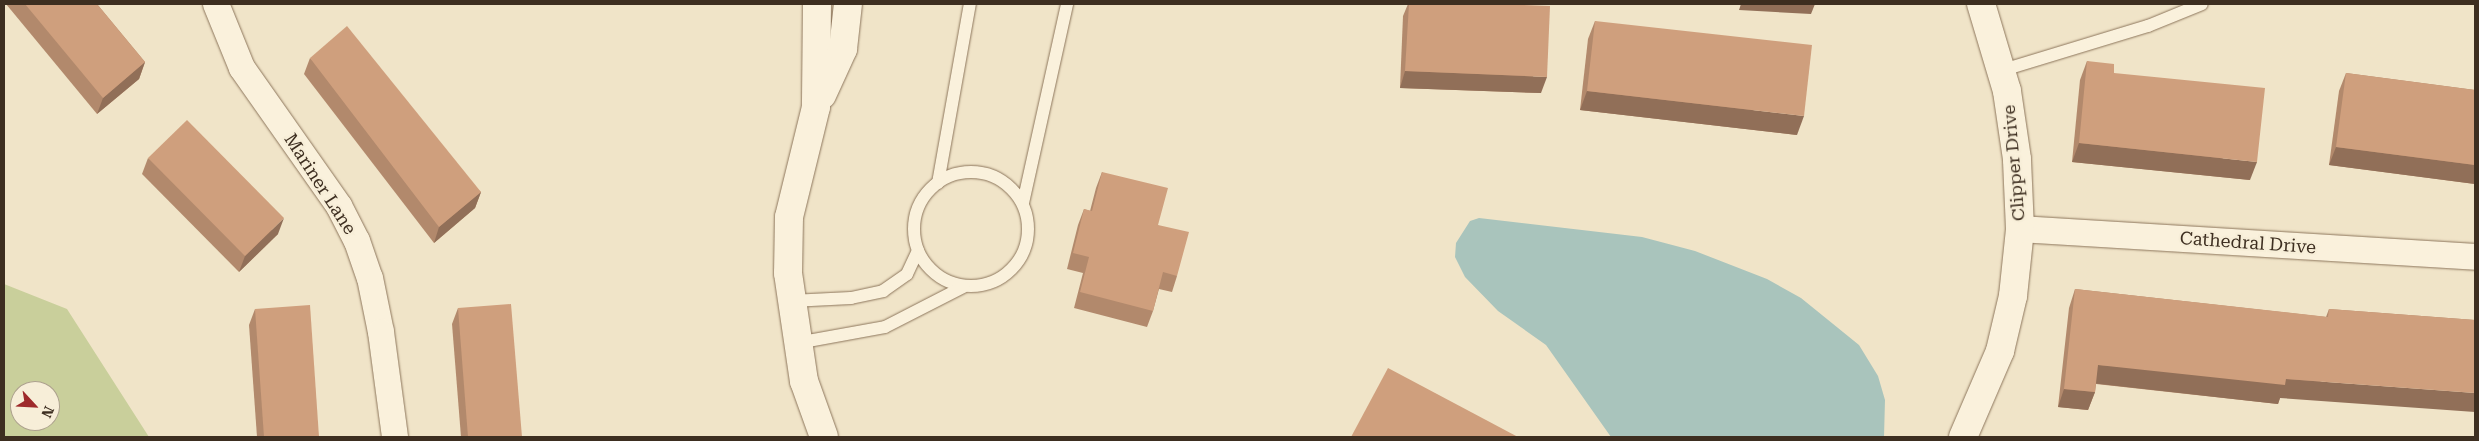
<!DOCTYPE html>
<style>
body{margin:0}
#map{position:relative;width:2479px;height:441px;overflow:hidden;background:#f0e4c8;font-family:"Roboto Serif",serif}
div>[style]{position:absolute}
.green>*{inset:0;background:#c9cf9b}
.water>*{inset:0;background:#a9c4bc}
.roads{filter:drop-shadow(0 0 1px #8d765c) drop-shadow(0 0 1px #8d765c)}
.service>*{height:12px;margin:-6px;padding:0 6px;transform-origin:6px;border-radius:6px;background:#faf1dc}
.service>.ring{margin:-6px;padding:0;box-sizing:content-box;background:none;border:12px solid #faf1dc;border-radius:50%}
.minor>*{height:26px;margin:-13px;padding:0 13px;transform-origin:13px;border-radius:13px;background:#faf1dc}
.tertiary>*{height:28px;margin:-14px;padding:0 14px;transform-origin:14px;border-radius:14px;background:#faf1dc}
.wall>*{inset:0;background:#b2896c}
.shaded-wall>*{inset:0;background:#916f58}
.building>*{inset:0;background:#cf9f7d}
span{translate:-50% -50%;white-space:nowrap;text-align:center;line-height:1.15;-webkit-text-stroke:4.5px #f7eed8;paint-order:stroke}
.street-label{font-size:18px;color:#3d2e20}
.frame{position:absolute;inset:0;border:5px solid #3d2e20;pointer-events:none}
.north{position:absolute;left:10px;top:381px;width:50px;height:50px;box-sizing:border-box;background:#f7eed8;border:1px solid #ada18e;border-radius:50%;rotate:115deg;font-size:14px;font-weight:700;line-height:20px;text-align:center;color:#3d2e20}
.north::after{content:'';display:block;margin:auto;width:18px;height:22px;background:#9e2a2b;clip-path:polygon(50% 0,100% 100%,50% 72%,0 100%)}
</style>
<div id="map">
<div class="green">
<i style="clip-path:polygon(evenodd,4px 284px,67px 309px,149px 437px,4px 437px,4px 284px,20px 391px,50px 391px,50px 421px,20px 421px,20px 391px)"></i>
</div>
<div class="water">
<i style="clip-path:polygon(1479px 218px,1642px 237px,1695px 251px,1767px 279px,1801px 298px,1859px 345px,1878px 376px,1885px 400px,1884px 437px,1611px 437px,1546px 345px,1498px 311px,1465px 277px,1455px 257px,1456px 243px,1470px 221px)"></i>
</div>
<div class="roads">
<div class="service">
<i style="left:2003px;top:70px;width:152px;rotate:-16.9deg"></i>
<i style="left:2148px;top:26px;width:58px;rotate:-22.2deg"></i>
<i class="ring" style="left:914px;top:172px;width:102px;height:102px"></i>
<i style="left:938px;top:183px;width:182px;rotate:-79.9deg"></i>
<i style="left:1023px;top:203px;width:204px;rotate:-77.5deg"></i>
<i style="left:791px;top:301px;width:60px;rotate:-2.9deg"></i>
<i style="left:851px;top:298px;width:33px;rotate:-12deg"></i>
<i style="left:883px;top:291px;width:29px;rotate:-35deg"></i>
<i style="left:907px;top:274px;width:26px;rotate:-65deg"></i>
<i style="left:797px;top:343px;width:89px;rotate:-10.3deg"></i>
<i style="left:885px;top:327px;width:88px;rotate:-27.1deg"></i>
</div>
<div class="minor">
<i style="left:216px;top:4px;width:69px;rotate:67.9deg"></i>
<i style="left:242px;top:68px;width:169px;rotate:54.9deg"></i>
<i style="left:339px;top:206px;width:39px;rotate:63deg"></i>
<i style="left:357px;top:241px;width:39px;rotate:71deg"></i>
<i style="left:370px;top:278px;width:55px;rotate:78.5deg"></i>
<i style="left:381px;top:332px;width:106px;rotate:82.4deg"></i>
<i style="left:2020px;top:229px;width:456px;rotate:3.5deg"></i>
</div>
<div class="tertiary">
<i style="left:817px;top:4px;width:103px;rotate:90.6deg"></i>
<i style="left:816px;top:107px;width:113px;rotate:103.8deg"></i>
<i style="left:789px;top:217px;width:56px;rotate:91deg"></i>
<i style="left:788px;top:273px;width:109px;rotate:81.6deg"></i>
<i style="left:804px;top:381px;width:59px;rotate:70.3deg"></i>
<i style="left:822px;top:95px;width:51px;rotate:-65.5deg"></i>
<i style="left:843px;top:49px;width:45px;rotate:-83.7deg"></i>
<i style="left:1963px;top:437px;width:94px;rotate:-66.7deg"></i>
<i style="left:2000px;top:351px;width:57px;rotate:-76.7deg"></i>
<i style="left:2013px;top:296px;width:67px;rotate:-84deg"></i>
<i style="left:2020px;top:229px;width:70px;rotate:-92.5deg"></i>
<i style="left:2017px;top:159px;width:69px;rotate:-98.4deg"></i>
<i style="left:2007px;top:91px;width:91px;rotate:-106.6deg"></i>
</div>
</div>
<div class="wall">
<i style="clip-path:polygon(6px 4px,97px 4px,145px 62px,139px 79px,97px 114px)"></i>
<i style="clip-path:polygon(1408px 4px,1498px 4px,1541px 93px,1400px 88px,1403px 16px)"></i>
<i style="clip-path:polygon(1595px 21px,1797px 135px,1580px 110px,1588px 39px)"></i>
<i style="clip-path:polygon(310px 58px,481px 192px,475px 208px,434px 243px,304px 74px)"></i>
<i style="clip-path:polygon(2087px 61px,2114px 73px,2250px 180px,2072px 162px,2080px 80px)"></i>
<i style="clip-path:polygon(2346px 73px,2475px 90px,2475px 184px,2329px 165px,2339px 91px)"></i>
<i style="clip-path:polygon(148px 158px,278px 234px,239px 272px,142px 174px)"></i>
<i style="clip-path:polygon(1102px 172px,1158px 225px,1177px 276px,1172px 292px,1159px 289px,1153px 311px,1147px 327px,1074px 308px,1083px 273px,1067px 269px,1078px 225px,1084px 209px,1090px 211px,1096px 188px)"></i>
<i style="clip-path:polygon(2075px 289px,2326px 317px,2329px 309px,2475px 320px,2280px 398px,2278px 404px,2096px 384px,2095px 392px,2088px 410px,2058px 407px,2069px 308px)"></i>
<i style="clip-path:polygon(458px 308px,522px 437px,461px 437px,452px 324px)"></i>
<i style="clip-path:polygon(255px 309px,319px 437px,257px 437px,249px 325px)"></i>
</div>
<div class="shaded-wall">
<i style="clip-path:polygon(1741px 4px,1815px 4px,1811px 14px,1739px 10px)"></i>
<i style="clip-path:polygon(145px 62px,139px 79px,97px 114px,103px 98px)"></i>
<i style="clip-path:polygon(1405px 71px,1547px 77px,1541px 93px,1400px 88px)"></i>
<i style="clip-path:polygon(1587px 91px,1804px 116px,1797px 135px,1580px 110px)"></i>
<i style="clip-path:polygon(2079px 143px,2257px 162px,2250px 180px,2072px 162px)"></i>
<i style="clip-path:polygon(2336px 147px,2475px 165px,2475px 184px,2329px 165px)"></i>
<i style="clip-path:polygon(481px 192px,475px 208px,434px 243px,439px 227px)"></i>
<i style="clip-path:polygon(284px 218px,278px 234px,239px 272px,245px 256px)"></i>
<i style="clip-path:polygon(2098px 365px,2475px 393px,2475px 412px,2280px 398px,2278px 404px,2091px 383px)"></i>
<i style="clip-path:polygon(2064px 389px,2095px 392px,2088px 410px,2058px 407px)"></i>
</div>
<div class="building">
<i style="clip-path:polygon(25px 4px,97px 4px,145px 62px,103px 98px)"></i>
<i style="clip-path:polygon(1409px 4px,1498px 4px,1550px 6px,1547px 77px,1405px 71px)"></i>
<i style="clip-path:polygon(1595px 21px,1812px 45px,1804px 116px,1587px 91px)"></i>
<i style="clip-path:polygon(347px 26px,481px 192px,439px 227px,310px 58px)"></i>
<i style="clip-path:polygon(2087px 61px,2114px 64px,2114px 73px,2265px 88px,2257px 162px,2079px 143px)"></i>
<i style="clip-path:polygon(2346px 73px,2475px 90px,2475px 165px,2336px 147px)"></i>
<i style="clip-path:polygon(187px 120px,284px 218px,245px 256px,148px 158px)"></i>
<i style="clip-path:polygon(1102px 172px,1168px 188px,1158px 225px,1189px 232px,1177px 276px,1163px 272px,1153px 311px,1080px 292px,1089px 257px,1073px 253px,1084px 209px,1092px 211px)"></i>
<i style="clip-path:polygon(2075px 289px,2328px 317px,2329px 309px,2475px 320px,2475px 393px,2286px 379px,2285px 385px,2098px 365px,2095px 392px,2064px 389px)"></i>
<i style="clip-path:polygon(511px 304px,522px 437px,468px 437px,458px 308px)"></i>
<i style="clip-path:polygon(310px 305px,319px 437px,264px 437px,255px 309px)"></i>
<i style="clip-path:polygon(1388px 368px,1518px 437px,1351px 437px)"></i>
</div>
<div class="street-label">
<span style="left:2014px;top:163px;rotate:-95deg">Clipper Drive</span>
<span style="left:320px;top:184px;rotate:57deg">Mariner Lane</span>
<span style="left:2248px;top:243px;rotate:4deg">Cathedral Drive</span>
</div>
<div class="frame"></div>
<div class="north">N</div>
</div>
